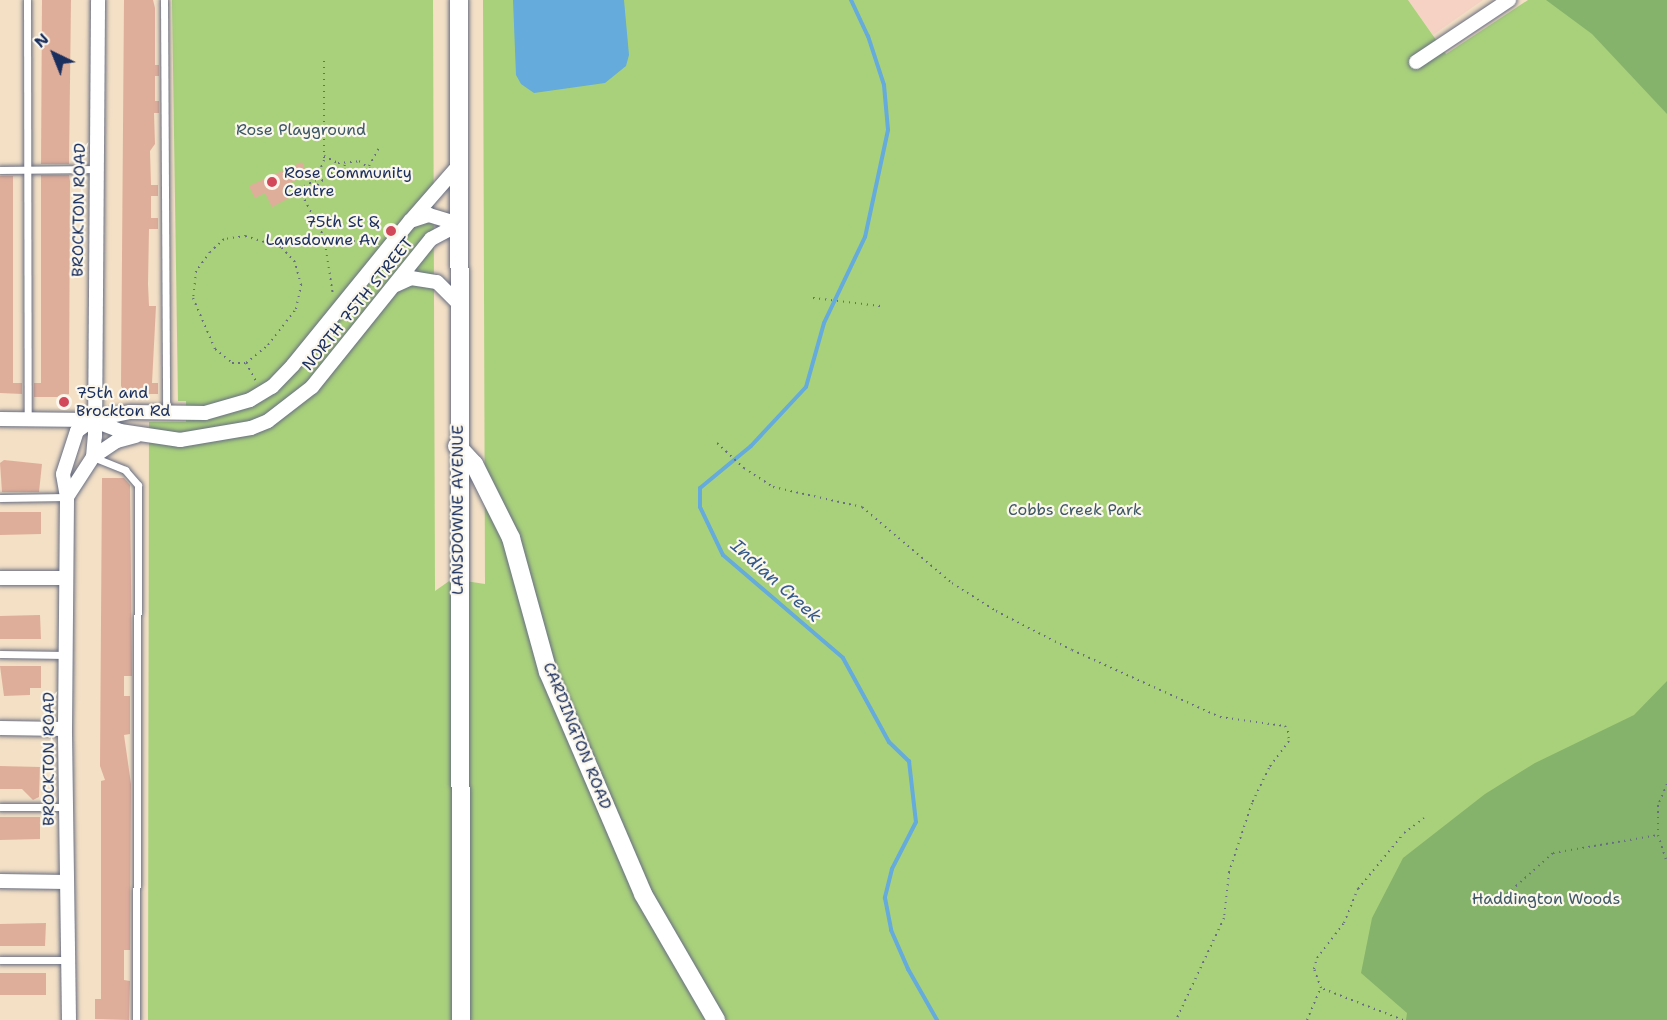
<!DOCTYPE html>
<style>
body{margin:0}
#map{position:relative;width:1667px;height:1020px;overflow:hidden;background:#f3e0c5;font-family:"Shantell Sans",sans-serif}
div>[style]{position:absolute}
.built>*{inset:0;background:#f6d2c4}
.green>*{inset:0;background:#a9d17b}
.forest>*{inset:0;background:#86b36b}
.water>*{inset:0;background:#65abdb}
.stream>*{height:4px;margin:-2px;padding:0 2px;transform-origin:2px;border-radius:2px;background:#65abdb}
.building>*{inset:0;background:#dfae9a}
.path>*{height:2px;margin-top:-1px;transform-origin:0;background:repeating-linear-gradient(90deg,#676d82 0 1.5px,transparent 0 6px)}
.roads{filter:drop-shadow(0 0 2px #676d82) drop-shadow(0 0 2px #676d82)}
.lane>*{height:7px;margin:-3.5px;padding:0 3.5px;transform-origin:3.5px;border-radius:3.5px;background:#fff}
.street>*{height:14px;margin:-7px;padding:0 7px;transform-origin:7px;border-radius:7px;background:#fff}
.secondary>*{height:18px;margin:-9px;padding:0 9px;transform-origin:9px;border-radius:9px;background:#fff}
.dots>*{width:16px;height:16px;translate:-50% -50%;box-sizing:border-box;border:3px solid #fbf7ec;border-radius:50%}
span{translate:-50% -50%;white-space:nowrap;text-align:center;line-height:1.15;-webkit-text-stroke:4.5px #fbf7ec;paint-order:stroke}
.park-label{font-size:16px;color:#3e5865}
.poi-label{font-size:16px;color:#1b2f5e}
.left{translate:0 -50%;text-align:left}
.right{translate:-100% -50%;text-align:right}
.street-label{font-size:16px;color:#1b2f5e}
.water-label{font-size:18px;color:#355a8a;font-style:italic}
.north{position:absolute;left:24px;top:24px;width:60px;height:60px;-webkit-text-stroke:4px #fbf7ec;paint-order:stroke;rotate:317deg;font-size:16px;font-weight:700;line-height:24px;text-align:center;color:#1b2f5e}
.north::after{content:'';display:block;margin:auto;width:21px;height:27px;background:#1b2f5e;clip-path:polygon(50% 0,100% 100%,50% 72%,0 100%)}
</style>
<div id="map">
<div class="built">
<i style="clip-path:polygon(1408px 0,1483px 0,1433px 35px)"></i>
</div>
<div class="green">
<i style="clip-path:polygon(172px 0,433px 0,435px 591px,452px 579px,485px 584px,483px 0,1408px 0,1446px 54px,1528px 0,1667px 0,1667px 1020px,148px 1020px,149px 422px,186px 422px,186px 401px,178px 401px)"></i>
</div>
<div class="forest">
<i style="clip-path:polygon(1546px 0,1667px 0,1667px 114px,1592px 34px)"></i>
<i style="clip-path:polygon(1667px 681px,1667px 1020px,1406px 1020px,1407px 1013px,1361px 973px,1372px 918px,1403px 858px,1485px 794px,1535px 763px,1634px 715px)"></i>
</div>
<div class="water">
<i style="clip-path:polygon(513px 0,624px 0,629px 55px,626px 66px,605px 83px,534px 93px,521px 84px,516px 75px)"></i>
</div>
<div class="stream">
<i style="left:851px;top:0;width:40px;rotate:65deg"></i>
<i style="left:868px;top:36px;width:52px;rotate:71.9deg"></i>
<i style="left:884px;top:85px;width:45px;rotate:84.9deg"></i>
<i style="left:888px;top:130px;width:109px;rotate:102.1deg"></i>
<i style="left:865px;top:237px;width:95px;rotate:115.5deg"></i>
<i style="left:824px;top:323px;width:66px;rotate:105.7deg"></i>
<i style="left:806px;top:387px;width:81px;rotate:133deg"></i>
<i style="left:751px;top:446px;width:66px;rotate:140.5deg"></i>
<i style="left:700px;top:488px;width:19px;rotate:90deg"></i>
<i style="left:700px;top:507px;width:53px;rotate:64.4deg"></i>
<i style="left:723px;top:555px;width:158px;rotate:40.6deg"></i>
<i style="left:843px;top:658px;width:96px;rotate:61.3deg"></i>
<i style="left:889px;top:742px;width:28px;rotate:44deg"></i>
<i style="left:909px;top:761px;width:61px;rotate:83.5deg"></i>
<i style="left:916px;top:822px;width:53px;rotate:117.1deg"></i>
<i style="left:892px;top:869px;width:30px;rotate:104deg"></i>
<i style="left:885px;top:898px;width:33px;rotate:79deg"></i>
<i style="left:891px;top:930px;width:43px;rotate:66.4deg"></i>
<i style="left:908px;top:969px;width:59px;rotate:60.4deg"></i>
</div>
<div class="building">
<i style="clip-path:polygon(42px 0,71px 0,69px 164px,41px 164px)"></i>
<i style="clip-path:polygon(124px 0,153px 0,155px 8px,155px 65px,159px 65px,159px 76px,155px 76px,155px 101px,159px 101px,159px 113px,154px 113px,155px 144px,150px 151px,151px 185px,158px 185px,158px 196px,151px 196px,151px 218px,158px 218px,158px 229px,149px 229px,148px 284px,149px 306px,156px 306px,152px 383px,158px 383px,158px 394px,125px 394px,121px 386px)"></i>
<i style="clip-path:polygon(302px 162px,307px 174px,284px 187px,289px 198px,272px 207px,265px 193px,255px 198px,249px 186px)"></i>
<i style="clip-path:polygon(41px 175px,69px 175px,70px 181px,69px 394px,57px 397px,34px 397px,34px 383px,41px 383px)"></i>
<i style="clip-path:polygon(0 176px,13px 176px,13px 383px,22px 383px,22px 394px,0 393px)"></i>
<i style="clip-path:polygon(4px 460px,42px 464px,39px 492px,2px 492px,0 463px)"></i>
<i style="clip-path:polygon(102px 478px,124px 478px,130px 485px,132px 676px,124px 676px,124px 696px,130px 696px,130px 734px,124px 735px,131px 784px,130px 950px,124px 950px,124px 980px,130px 981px,129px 1020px,95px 1019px,95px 999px,101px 999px,101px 781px,105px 780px,100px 766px)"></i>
<i style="clip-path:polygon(0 512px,41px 512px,41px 534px,0 535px)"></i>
<i style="clip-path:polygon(0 616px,40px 615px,41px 639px,0 639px)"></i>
<i style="clip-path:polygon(0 666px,41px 666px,41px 688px,30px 688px,30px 695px,4px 696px)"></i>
<i style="clip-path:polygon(0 766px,40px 767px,39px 797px,33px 800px,22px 789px,0 789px)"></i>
<i style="clip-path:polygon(0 817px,40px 817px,40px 839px,0 840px)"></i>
<i style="clip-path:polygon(46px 923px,45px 946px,0 946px,0 924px)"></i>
<i style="clip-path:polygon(0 973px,46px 973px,46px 995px,0 995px)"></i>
</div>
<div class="path">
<i style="left:324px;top:61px;width:99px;rotate:90deg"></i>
<i style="left:324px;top:160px;width:22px;rotate:112deg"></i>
<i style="left:316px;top:180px;width:19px;rotate:152deg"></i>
<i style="left:299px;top:189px;width:54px;rotate:62.5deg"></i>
<i style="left:324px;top:237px;width:49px;rotate:8.1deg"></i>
<i style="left:324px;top:156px;width:16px;rotate:27deg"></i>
<i style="left:338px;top:163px;width:21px;rotate:-5deg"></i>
<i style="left:359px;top:161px;width:19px;rotate:35deg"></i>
<i style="left:369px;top:166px;width:21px;rotate:-61deg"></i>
<i style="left:304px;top:197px;width:36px;rotate:-42deg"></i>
<i style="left:331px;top:173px;width:13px;rotate:-4deg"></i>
<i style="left:344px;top:172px;width:9px;rotate:-84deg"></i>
<i style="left:324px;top:237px;width:59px;rotate:81.2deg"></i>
<i style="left:813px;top:298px;width:68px;rotate:6.7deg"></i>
<i style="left:246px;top:363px;width:28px;rotate:-39deg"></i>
<i style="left:268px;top:345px;width:46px;rotate:-52.1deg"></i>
<i style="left:296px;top:309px;width:25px;rotate:-78deg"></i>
<i style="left:301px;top:285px;width:24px;rotate:-105deg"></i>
<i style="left:295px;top:262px;width:21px;rotate:-133deg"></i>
<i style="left:281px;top:247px;width:37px;rotate:-163deg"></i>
<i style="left:246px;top:236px;width:22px;rotate:172deg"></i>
<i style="left:224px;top:239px;width:19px;rotate:137deg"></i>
<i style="left:210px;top:252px;width:24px;rotate:126deg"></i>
<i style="left:196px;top:271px;width:27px;rotate:96deg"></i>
<i style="left:193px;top:298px;width:56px;rotate:66.7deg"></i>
<i style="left:215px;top:349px;width:22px;rotate:39deg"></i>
<i style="left:232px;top:363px;width:14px"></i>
<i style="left:246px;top:363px;width:21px;rotate:61deg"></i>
<i style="left:717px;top:443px;width:37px;rotate:43deg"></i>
<i style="left:744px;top:468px;width:35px;rotate:33deg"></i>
<i style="left:773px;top:487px;width:91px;rotate:12.7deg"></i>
<i style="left:862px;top:507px;width:118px;rotate:40.2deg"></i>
<i style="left:952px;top:583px;width:52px;rotate:32.5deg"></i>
<i style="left:996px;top:611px;width:85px;rotate:27.2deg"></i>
<i style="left:1072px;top:650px;width:162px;rotate:24.4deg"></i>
<i style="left:1220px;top:717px;width:66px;rotate:7.9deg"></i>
<i style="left:1285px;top:726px;width:6px;rotate:59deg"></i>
<i style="left:1288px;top:731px;width:10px;rotate:84deg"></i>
<i style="left:1289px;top:741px;width:34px;rotate:127deg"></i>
<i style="left:1269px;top:768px;width:39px;rotate:116deg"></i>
<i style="left:1252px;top:803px;width:73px;rotate:108.4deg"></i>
<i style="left:1229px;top:872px;width:46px;rotate:96.2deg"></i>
<i style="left:1224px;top:918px;width:113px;rotate:115.2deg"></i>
<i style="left:1667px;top:784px;width:23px;rotate:113deg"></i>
<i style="left:1658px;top:805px;width:30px;rotate:90deg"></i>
<i style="left:1658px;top:835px;width:29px;rotate:72deg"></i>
<i style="left:1498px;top:902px;width:74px;rotate:-41.7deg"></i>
<i style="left:1553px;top:853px;width:107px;rotate:-9.7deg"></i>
<i style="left:1307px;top:1020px;width:33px;rotate:-67deg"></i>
<i style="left:1403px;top:1020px;width:88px;rotate:-158.7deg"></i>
<i style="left:1321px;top:988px;width:20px;rotate:-110deg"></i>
<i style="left:1314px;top:969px;width:11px;rotate:-75deg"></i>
<i style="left:1317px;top:958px;width:44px;rotate:-52.4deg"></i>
<i style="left:1344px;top:923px;width:37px;rotate:-68deg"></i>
<i style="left:1358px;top:889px;width:72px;rotate:-50.6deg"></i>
<i style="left:1404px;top:833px;width:25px;rotate:-37deg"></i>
</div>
<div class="roads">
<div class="lane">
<i style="left:27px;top:0;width:419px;rotate:89.9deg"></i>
<i style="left:164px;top:0;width:414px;rotate:89.7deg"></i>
<i style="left:0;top:170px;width:96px;rotate:-0.6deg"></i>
<i style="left:93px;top:457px;width:35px;rotate:22deg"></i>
<i style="left:125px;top:470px;width:20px;rotate:49deg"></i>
<i style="left:138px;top:485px;width:535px;rotate:90.21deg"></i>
<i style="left:0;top:498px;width:67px;rotate:-0.9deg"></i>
<i style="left:0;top:654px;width:66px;rotate:0.9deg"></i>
<i style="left:0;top:807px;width:66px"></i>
<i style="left:0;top:960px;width:69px"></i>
</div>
<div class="street">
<i style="left:1416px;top:62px;width:112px;rotate:-33.7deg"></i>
<i style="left:411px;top:220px;width:73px;rotate:-48.9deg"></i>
<i style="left:396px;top:285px;width:17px;rotate:-25deg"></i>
<i style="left:411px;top:278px;width:26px;rotate:9deg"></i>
<i style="left:437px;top:282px;width:28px;rotate:45deg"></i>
<i style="left:0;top:419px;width:92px;rotate:0.6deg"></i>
<i style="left:92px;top:420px;width:39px;rotate:-12deg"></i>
<i style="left:130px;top:412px;width:75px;rotate:0.8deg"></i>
<i style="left:205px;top:413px;width:47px;rotate:-16.1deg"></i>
<i style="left:250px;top:400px;width:26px;rotate:-31deg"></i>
<i style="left:272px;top:387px;width:30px;rotate:-46deg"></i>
<i style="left:293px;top:365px;width:186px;rotate:-50.9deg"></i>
<i style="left:410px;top:221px;width:20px;rotate:-18deg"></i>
<i style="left:429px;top:215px;width:31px;rotate:17deg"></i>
<i style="left:92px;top:420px;width:30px;rotate:21deg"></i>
<i style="left:120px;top:431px;width:61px;rotate:8.5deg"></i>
<i style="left:180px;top:440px;width:72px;rotate:-9.6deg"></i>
<i style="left:251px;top:428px;width:18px;rotate:-22deg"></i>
<i style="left:268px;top:421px;width:56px;rotate:-37.7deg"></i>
<i style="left:312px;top:387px;width:190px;rotate:-51.2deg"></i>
<i style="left:431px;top:239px;width:32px;rotate:-28deg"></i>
<i style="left:93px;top:457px;width:29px;rotate:-34deg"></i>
<i style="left:117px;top:441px;width:20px;rotate:-15deg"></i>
<i style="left:67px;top:497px;width:48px;rotate:-57deg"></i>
<i style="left:93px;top:457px;width:21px;rotate:-85deg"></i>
<i style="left:95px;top:436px;width:436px;rotate:-89.6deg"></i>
<i style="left:0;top:578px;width:66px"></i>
<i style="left:0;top:728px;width:65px;rotate:0.9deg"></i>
<i style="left:0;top:881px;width:66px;rotate:0.9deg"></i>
<i style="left:69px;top:1020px;width:291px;rotate:-90.8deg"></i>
<i style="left:65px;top:729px;width:232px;rotate:-89.5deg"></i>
<i style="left:67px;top:497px;width:23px;rotate:-100deg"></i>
<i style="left:63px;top:474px;width:45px;rotate:-72deg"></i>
<i style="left:77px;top:431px;width:19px;rotate:-36deg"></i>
</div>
<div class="secondary">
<i style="left:459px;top:0;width:1020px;rotate:89.89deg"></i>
<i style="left:457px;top:446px;width:25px;rotate:47deg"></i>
<i style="left:474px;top:464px;width:83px;rotate:63.4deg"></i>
<i style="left:511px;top:538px;width:139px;rotate:74.6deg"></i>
<i style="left:548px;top:672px;width:241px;rotate:66.8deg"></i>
<i style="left:643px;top:894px;width:146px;rotate:59.9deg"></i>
</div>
</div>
<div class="dots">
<i style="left:272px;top:182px;background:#d1495b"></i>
<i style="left:391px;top:231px;background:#d1495b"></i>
<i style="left:64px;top:402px;background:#d1495b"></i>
</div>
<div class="park-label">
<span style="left:301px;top:130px">Rose Playground</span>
<span style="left:1075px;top:510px">Cobbs Creek Park</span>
<span style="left:1546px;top:899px">Haddington Woods</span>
</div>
<div class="poi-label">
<span class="left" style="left:284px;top:182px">Rose Community<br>Centre</span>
<span class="right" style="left:379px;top:231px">75th St &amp;<br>Lansdowne Av</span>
<span class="left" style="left:76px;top:402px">75th and<br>Brockton Rd</span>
</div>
<div class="street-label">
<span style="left:79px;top:210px;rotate:-89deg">BROCKTON ROAD</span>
<span style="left:358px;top:304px;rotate:-51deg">NORTH 75TH STREET</span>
<span style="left:458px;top:510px;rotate:-90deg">LANSDOWNE AVENUE</span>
<span style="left:577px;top:736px;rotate:68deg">CARDINGTON ROAD</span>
<span style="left:49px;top:759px;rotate:-90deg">BROCKTON ROAD</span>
</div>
<div class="water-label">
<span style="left:776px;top:581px;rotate:42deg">Indian Creek</span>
</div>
<div class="north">N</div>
</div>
